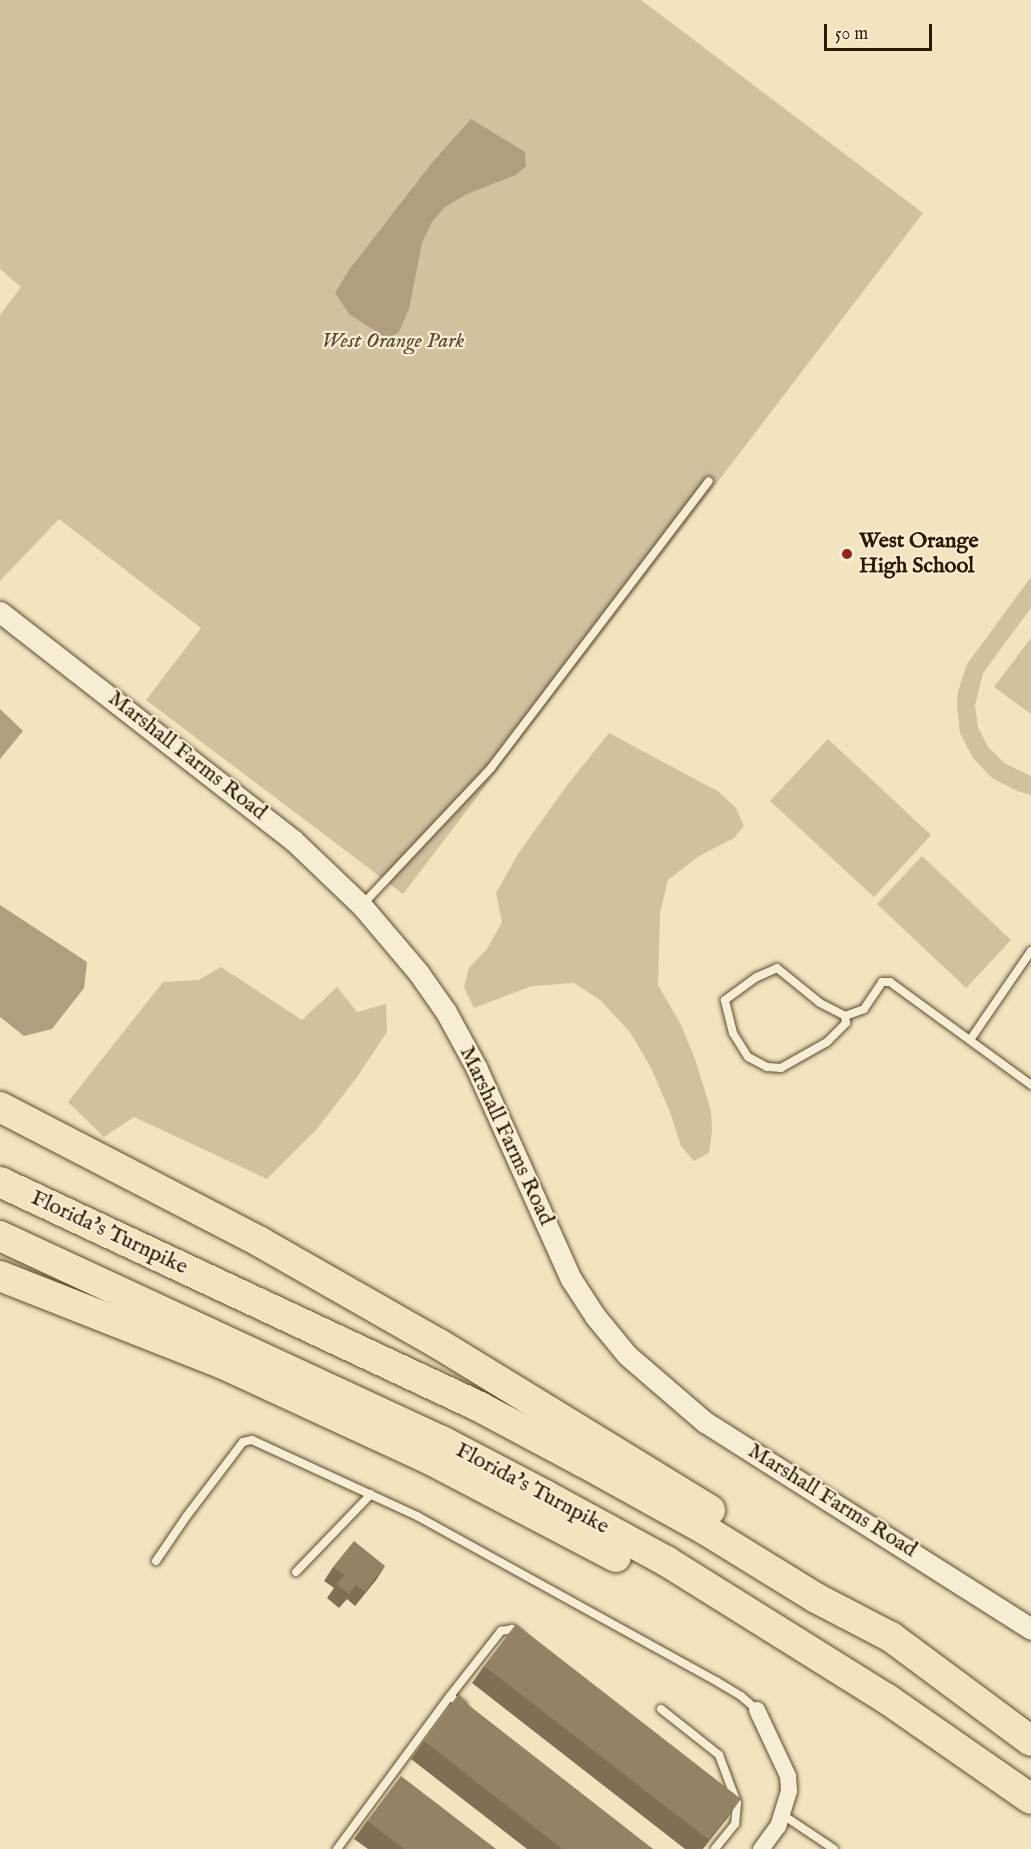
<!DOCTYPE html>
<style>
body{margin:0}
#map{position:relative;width:1031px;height:1849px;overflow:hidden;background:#f2e4bf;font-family:"IM FELL English",serif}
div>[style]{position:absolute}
.green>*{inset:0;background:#d0c19f}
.water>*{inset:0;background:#af9f7e}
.roads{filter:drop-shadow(0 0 2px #5e4b30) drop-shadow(0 0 2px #5e4b30)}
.service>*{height:8px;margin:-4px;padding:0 4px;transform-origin:4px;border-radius:4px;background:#f7edd5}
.minor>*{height:16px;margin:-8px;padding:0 8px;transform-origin:8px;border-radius:8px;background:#f7edd5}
.tertiary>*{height:21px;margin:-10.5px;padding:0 10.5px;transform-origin:10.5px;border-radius:10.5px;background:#f7edd5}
.motorway>*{height:30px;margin:-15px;padding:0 15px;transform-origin:15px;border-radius:15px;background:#f2e4bf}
.wall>*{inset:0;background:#7e7055}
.shaded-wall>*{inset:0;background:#675b45}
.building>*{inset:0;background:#938263}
.dots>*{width:16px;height:16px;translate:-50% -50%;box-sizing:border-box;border:3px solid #f7edd5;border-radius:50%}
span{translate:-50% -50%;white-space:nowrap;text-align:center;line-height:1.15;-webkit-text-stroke:4.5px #f7edd5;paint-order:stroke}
.park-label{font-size:22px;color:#5d4b30;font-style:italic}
.poi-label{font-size:22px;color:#2c1800;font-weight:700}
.left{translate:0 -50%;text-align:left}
.street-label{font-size:22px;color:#2c1800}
.scale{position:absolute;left:824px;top:24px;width:108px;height:27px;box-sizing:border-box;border:3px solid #2c1800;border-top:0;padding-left:8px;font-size:18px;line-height:21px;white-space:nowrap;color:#2c1800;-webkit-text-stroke:4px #f7edd5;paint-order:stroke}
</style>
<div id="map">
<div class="green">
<i style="clip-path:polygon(0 0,641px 0,923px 213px,403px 894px,146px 700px,201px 628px,59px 519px,0 581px,0 315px,21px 287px,0 269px)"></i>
<i style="clip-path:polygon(1031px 577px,1031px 608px,983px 673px,975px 705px,978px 727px,988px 747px,1004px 763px,1031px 776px,1031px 795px,1017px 791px,992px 778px,973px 758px,960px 733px,957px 705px,958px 691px,967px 664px)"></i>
<i style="clip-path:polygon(1031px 638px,1031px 714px,994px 687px)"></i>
<i style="clip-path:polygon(609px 733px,719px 792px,736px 808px,744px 826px,734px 838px,699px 856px,668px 880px,660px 913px,658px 985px,681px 1025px,695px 1059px,711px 1111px,712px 1131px,709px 1153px,694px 1161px,681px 1146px,670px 1112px,651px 1068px,630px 1032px,600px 1000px,574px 983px,532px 986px,474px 1008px,464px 987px,469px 968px,487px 949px,502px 922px,496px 893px,518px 854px,568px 784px)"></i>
<i style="clip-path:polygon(828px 739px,931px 835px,874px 897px,770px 801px)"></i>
<i style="clip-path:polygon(922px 856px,1011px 940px,966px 988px,877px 904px)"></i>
<i style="clip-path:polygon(221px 967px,302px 1020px,337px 987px,357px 1012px,386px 1004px,387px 1032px,357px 1077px,316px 1130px,267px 1179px,134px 1117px,104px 1137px,68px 1102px,163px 982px,199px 980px)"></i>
</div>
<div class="water">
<i style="clip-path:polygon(471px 119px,525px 152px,526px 166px,516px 175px,467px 194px,445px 207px,432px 222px,422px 243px,409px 309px,399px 332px,393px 336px,383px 336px,349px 314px,335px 293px,349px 270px,431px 164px)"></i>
<i style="clip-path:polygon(0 709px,23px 731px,0 759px)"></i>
<i style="clip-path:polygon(0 905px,87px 962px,84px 988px,52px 1029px,24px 1036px,0 1017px)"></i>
</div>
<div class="roads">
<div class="service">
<i style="left:362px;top:905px;width:188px;rotate:-46.7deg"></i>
<i style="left:491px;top:768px;width:360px;rotate:-52.8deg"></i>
<i style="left:777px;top:968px;width:55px;rotate:39.1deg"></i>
<i style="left:820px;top:1003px;width:28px;rotate:27deg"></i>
<i style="left:845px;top:1016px;width:7px;rotate:82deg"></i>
<i style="left:846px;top:1023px;width:27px;rotate:135deg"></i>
<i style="left:827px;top:1042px;width:53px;rotate:150.5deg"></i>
<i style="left:781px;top:1068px;width:14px;rotate:-176deg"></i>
<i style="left:767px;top:1067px;width:21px;rotate:-152deg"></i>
<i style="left:748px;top:1057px;width:28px;rotate:-122deg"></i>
<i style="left:733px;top:1033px;width:34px;rotate:-104deg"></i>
<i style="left:725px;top:1000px;width:39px;rotate:-36deg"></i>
<i style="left:757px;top:977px;width:22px;rotate:-24deg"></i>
<i style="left:845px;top:1016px;width:20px;rotate:-20deg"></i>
<i style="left:864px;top:1009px;width:32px;rotate:-56deg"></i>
<i style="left:882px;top:982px;width:8px"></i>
<i style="left:890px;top:982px;width:175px;rotate:36.1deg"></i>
<i style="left:970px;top:1040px;width:108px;rotate:-55.6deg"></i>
<i style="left:156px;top:1561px;width:53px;rotate:-55.7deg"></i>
<i style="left:186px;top:1517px;width:94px;rotate:-52.8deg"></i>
<i style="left:243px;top:1442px;width:9px;rotate:-13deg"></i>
<i style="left:252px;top:1440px;width:182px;rotate:24.7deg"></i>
<i style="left:417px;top:1516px;width:342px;rotate:28.9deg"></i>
<i style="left:716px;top:1681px;width:29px;rotate:31deg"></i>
<i style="left:741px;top:1696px;width:21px;rotate:41deg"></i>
<i style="left:296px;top:1572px;width:108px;rotate:-46.1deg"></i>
<i style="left:450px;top:1696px;width:83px;rotate:-51.9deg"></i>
<i style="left:501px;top:1631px;width:11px;rotate:-10deg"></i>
<i style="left:512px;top:1629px;width:11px;rotate:38deg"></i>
<i style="left:661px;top:1709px;width:74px;rotate:38.4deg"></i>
<i style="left:719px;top:1755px;width:51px;rotate:69.4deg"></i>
<i style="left:737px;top:1803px;width:21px;rotate:95deg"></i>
<i style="left:735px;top:1824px;width:32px;rotate:129deg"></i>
<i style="left:783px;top:1815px;width:61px;rotate:33.7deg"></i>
<i style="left:337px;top:1849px;width:190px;rotate:-53.6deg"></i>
<i style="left:450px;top:1696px;width:16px;rotate:38deg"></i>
</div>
<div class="minor">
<i style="left:757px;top:1710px;width:73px;rotate:64.8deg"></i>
<i style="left:788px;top:1776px;width:15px;rotate:86deg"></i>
<i style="left:789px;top:1791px;width:37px;rotate:107deg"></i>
<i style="left:778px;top:1826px;width:29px;rotate:126deg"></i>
</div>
<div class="tertiary">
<i style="left:0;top:612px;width:371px;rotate:37.9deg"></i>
<i style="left:293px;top:840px;width:95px;rotate:43.7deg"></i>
<i style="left:362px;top:906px;width:87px;rotate:49.7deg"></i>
<i style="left:418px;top:972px;width:49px;rotate:55deg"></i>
<i style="left:446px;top:1012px;width:63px;rotate:61.4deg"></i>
<i style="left:476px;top:1067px;width:232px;rotate:65.9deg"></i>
<i style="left:571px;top:1279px;width:44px;rotate:57deg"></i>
<i style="left:595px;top:1316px;width:50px;rotate:50.6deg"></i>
<i style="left:627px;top:1355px;width:103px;rotate:40.7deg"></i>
<i style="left:705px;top:1422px;width:386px;rotate:32.4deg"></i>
</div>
<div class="motorway">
<i style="left:0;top:1107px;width:293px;rotate:27.4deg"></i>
<i style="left:260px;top:1242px;width:206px;rotate:29.7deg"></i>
<i style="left:439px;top:1344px;width:318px;rotate:31.5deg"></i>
<i style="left:0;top:1182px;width:530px;rotate:25.11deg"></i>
<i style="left:480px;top:1407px;width:117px;rotate:28.1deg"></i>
<i style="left:583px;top:1462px;width:138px;rotate:29deg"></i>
<i style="left:704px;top:1529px;width:132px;rotate:31.6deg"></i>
<i style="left:816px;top:1598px;width:85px;rotate:27.5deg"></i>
<i style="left:891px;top:1637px;width:174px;rotate:36.6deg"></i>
<i style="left:0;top:1236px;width:487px;rotate:24.9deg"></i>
<i style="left:442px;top:1441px;width:116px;rotate:27.7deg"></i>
<i style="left:545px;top:1495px;width:138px;rotate:28.6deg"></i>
<i style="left:666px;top:1561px;width:261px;rotate:32deg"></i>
<i style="left:887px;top:1699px;width:175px;rotate:34.8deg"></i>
<i style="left:0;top:1276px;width:240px;rotate:21.5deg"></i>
<i style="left:223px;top:1364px;width:227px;rotate:24.8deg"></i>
<i style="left:429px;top:1459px;width:211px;rotate:27.7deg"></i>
</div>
</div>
<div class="wall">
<i style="clip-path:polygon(385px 1566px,355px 1606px,347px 1599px,339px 1608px,327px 1598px,334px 1588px,324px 1581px,333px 1567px)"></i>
<i style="clip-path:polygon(484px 1666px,728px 1817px,703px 1849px,685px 1849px,472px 1683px)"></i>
<i style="clip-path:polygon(424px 1741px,653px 1849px,527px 1849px,411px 1759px)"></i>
<i style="clip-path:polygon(367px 1821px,496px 1849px,368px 1849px,354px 1839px)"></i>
</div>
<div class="shaded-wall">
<i style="clip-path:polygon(385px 1566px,376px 1580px,355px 1606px,365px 1592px)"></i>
<i style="clip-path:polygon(741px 1799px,728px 1817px,702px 1849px,709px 1840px)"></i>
</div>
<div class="building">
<i style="clip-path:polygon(354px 1541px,385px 1566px,365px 1592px,356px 1585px,349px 1594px,336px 1584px,344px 1575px,333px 1567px)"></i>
<i style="clip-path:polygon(516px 1624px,741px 1799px,709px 1840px,484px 1666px)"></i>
<i style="clip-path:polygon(457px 1696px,653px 1849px,562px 1849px,424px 1741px)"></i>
<i style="clip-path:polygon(401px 1776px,496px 1849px,404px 1849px,367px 1821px)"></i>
</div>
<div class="dots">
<i style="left:847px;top:554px;background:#8f2418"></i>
</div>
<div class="park-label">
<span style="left:393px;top:342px">West Orange Park</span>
</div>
<div class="poi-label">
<span class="left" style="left:859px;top:554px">West Orange<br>High School</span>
</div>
<div class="street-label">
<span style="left:187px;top:756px;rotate:38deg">Marshall Farms Road</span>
<span style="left:506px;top:1136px;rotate:65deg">Marshall Farms Road</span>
<span style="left:109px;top:1233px;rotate:25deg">Florida's Turnpike</span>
<span style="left:532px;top:1489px;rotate:28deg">Florida's Turnpike</span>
<span style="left:832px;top:1501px;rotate:32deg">Marshall Farms Road</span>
</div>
<div class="scale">50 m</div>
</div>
